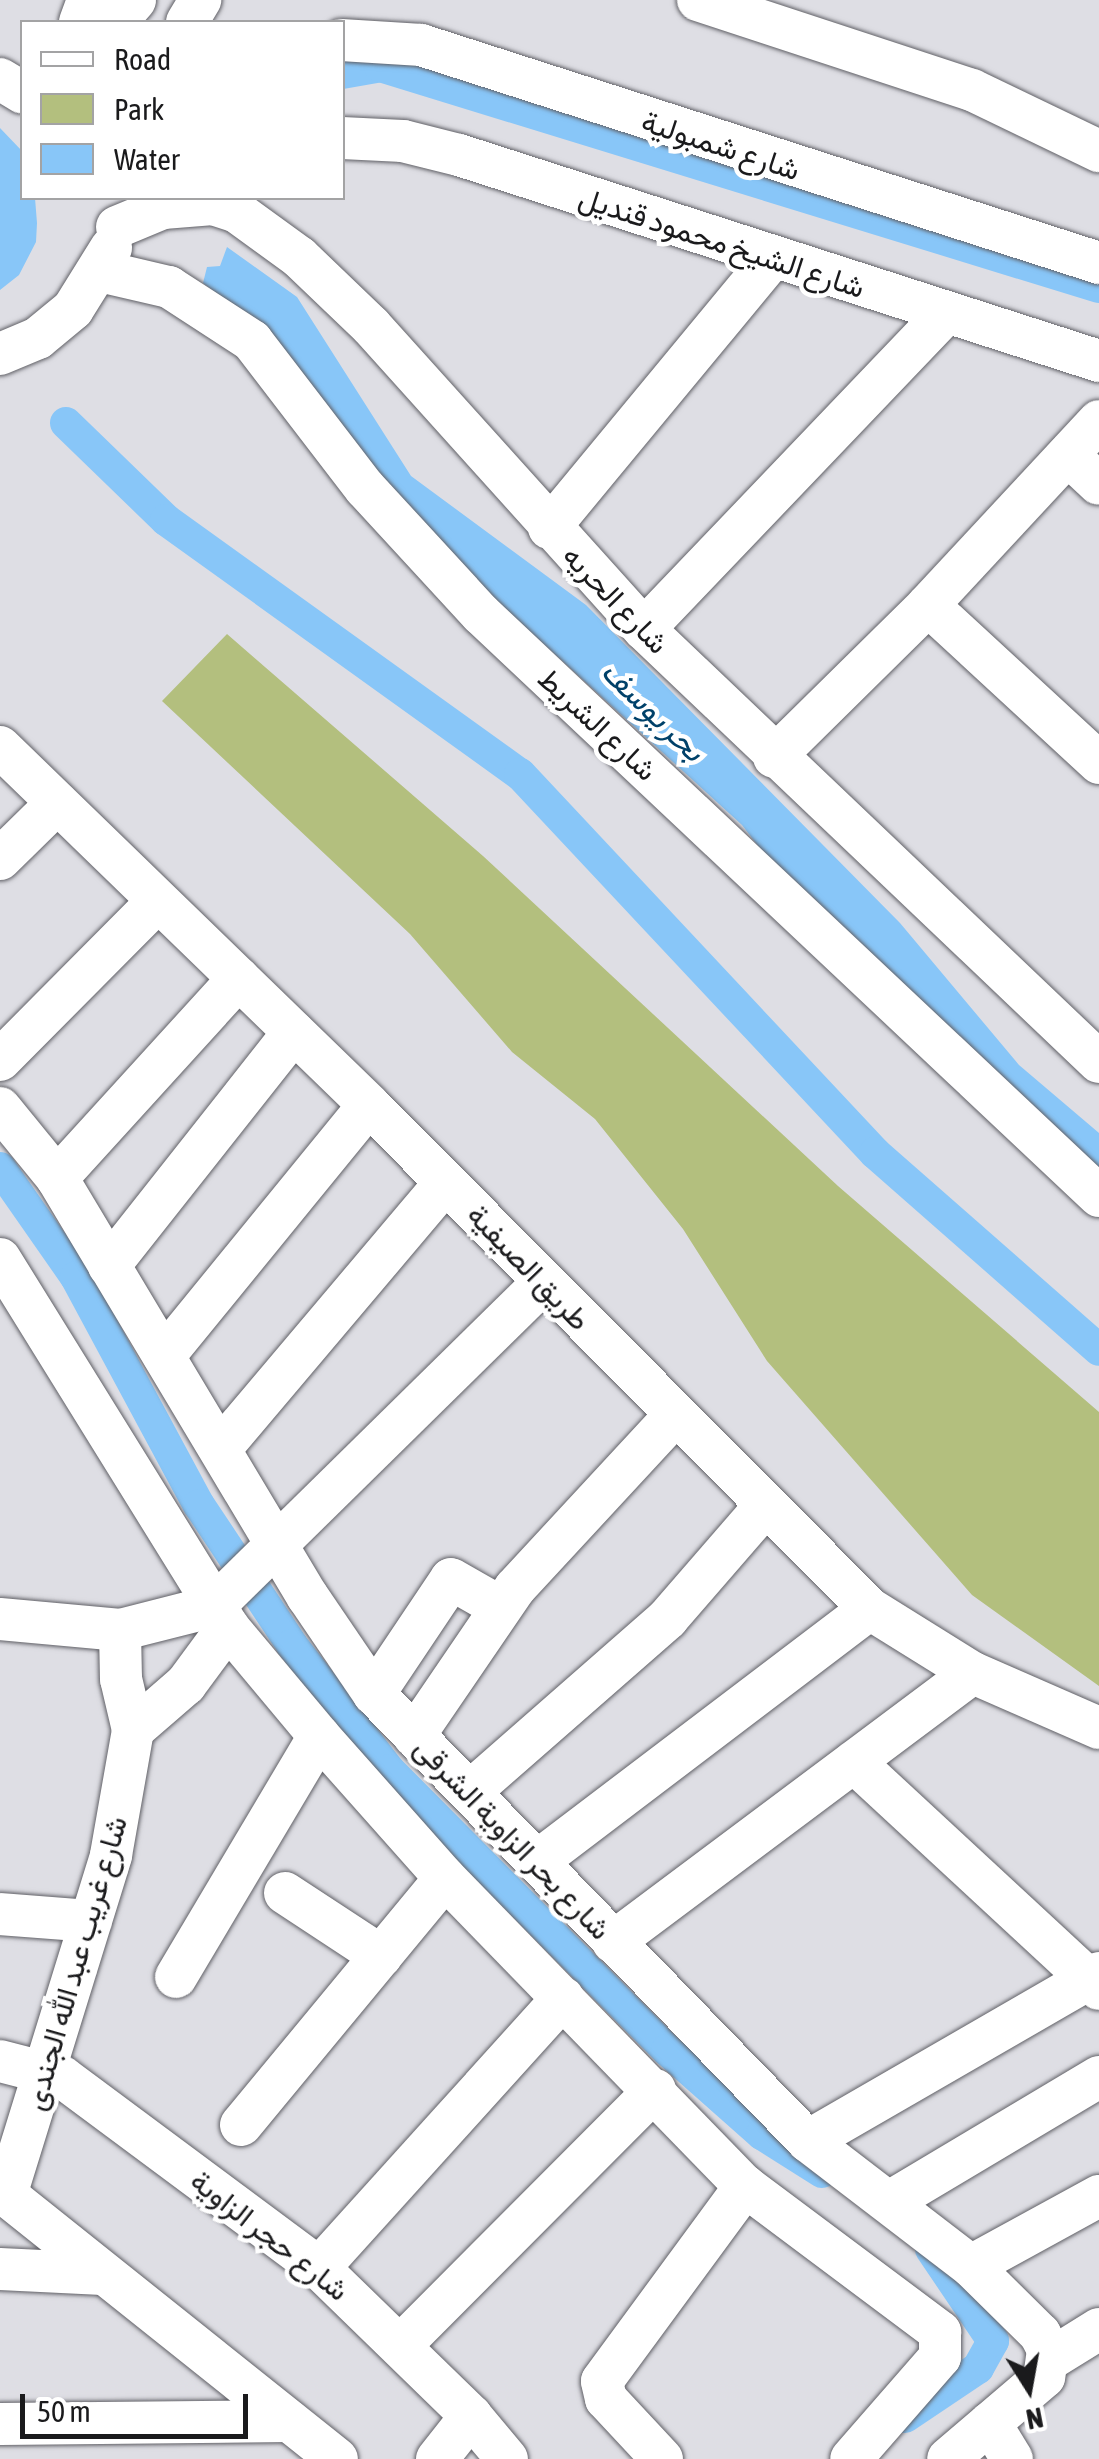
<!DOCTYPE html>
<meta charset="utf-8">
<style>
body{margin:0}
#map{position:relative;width:1099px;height:2459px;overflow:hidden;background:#dedee4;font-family:"Asap Condensed",Vazirmatn,sans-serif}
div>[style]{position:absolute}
.green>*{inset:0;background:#b3bf7e}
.water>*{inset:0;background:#88c6f8}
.canal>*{height:32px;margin:-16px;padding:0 16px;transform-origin:16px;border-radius:16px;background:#88c6f8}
.roads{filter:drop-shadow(0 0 2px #606066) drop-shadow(0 0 2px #606066)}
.minor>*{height:42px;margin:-21px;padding:0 21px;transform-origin:21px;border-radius:21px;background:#fff}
span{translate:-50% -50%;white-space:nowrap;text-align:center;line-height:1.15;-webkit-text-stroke:9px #fff;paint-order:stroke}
.street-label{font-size:30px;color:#1a1a1c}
.water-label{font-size:32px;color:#004169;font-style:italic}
.legend{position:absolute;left:20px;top:20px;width:325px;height:180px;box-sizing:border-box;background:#fff;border:2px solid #a3a3a4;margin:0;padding:12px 18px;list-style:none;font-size:30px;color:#1a1a1c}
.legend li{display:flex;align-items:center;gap:20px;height:50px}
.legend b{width:50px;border:2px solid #a3a3a4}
.north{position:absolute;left:979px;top:2339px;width:100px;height:100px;-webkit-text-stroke:8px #fff;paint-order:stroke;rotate:169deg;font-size:28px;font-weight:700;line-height:40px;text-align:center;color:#1a1a1c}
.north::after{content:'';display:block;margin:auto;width:35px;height:45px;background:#1a1a1c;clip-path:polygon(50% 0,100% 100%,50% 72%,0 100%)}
.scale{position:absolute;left:20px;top:2394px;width:228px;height:45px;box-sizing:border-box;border:5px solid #1a1a1c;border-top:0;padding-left:12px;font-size:30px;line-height:35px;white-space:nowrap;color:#1a1a1c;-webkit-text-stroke:8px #fff;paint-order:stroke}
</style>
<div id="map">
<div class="green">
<i style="clip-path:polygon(227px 634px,483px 856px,838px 1186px,1099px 1412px,1099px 1686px,972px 1595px,767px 1361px,683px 1229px,595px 1119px,512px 1052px,410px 934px,162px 701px)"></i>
</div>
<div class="water">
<i style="clip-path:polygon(0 128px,22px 151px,22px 198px,35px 198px,37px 223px,36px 242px,19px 275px,0 290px)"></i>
<i style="clip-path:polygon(227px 247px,297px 297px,411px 476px,586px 605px,900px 923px,1019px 1065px,1099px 1133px,1099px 1175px,817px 923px,742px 825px,444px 553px,263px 330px,203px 283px,207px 267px,220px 266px)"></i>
</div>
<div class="canal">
<i style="left:342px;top:73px;width:39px;rotate:-10deg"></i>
<i style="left:380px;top:66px;width:752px;rotate:17.09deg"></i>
<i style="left:66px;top:423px;width:139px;rotate:44.1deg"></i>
<i style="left:166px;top:520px;width:436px;rotate:35.7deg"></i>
<i style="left:520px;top:774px;width:519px;rotate:46.87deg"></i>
<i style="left:875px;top:1153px;width:298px;rotate:41.3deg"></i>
<i style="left:0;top:1168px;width:133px;rotate:55.1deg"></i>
<i style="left:76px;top:1277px;width:259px;rotate:61.7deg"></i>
<i style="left:199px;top:1505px;width:168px;rotate:56.4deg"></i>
<i style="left:292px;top:1645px;width:158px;rotate:52.2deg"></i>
<i style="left:389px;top:1770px;width:395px;rotate:45.2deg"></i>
<i style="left:667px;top:2050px;width:127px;rotate:41.5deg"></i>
<i style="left:762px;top:2134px;width:71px;rotate:32.3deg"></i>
<i style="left:905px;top:2417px;width:88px;rotate:-33.9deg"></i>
<i style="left:978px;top:2368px;width:31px;rotate:-61deg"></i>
<i style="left:993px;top:2341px;width:111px;rotate:-124deg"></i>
</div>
<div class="roads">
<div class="minor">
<i style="left:698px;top:0;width:288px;rotate:18.2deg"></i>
<i style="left:972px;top:90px;width:141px;rotate:25.7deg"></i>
<i style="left:80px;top:22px;width:23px;rotate:-70deg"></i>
<i style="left:116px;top:22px;width:29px;rotate:-49deg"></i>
<i style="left:187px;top:22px;width:26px;rotate:-59deg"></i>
<i style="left:342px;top:40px;width:79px;rotate:3.6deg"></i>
<i style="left:421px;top:45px;width:712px;rotate:17.82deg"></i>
<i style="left:0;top:79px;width:26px;rotate:31deg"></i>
<i style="left:342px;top:138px;width:61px;rotate:2.8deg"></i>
<i style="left:403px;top:141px;width:58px;rotate:14deg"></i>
<i style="left:459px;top:155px;width:672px;rotate:17.84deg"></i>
<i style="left:117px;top:227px;width:50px;rotate:-22.4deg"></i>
<i style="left:163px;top:208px;width:50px;rotate:-4.6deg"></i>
<i style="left:213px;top:204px;width:25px;rotate:18deg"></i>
<i style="left:237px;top:212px;width:77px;rotate:36deg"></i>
<i style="left:299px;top:257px;width:100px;rotate:43.8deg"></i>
<i style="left:371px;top:326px;width:408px;rotate:48deg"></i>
<i style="left:644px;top:629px;width:628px;rotate:43.58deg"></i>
<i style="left:100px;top:271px;width:71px;rotate:13.1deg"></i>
<i style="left:169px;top:287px;width:99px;rotate:33deg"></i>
<i style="left:252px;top:341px;width:185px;rotate:52.5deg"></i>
<i style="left:365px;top:488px;width:171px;rotate:47.4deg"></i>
<i style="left:481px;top:614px;width:849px;rotate:43.28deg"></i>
<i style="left:0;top:354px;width:41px;rotate:-22.8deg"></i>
<i style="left:38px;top:338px;width:45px;rotate:-39.6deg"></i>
<i style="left:73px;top:309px;width:72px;rotate:-58.1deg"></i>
<i style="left:1068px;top:455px;width:42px;rotate:43.1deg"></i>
<i style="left:549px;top:528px;width:348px;rotate:-50.4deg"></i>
<i style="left:928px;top:605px;width:233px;rotate:42.7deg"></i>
<i style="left:644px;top:629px;width:436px;rotate:-46.3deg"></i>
<i style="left:0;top:747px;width:514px;rotate:44.13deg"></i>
<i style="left:369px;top:1105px;width:711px;rotate:45.17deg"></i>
<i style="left:870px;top:1609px;width:121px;rotate:31.9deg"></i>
<i style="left:973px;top:1673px;width:137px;rotate:23.6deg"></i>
<i style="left:774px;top:757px;width:216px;rotate:-44.6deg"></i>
<i style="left:928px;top:605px;width:251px;rotate:-47.1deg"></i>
<i style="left:0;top:859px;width:80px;rotate:-44.5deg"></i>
<i style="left:0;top:1060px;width:224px;rotate:-45.2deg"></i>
<i style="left:0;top:1108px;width:90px;rotate:50.8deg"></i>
<i style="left:57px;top:1178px;width:488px;rotate:59.1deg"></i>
<i style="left:308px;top:1597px;width:117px;rotate:55.8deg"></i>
<i style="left:374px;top:1694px;width:623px;rotate:45.85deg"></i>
<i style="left:808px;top:2141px;width:205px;rotate:37.5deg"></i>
<i style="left:971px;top:2266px;width:97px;rotate:44.6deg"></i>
<i style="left:1040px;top:2334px;width:18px;rotate:63deg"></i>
<i style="left:1048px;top:2350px;width:27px;rotate:98deg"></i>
<i style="left:1044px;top:2377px;width:126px;rotate:139.5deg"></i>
<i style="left:57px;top:1178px;width:270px;rotate:-47.7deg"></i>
<i style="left:0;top:1259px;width:433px;rotate:58.2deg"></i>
<i style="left:228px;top:1627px;width:142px;rotate:50.1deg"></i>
<i style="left:319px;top:1736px;width:190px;rotate:48.4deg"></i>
<i style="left:445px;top:1878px;width:430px;rotate:45.8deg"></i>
<i style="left:745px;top:2186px;width:244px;rotate:36.8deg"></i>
<i style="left:940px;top:2332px;width:25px;rotate:90deg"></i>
<i style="left:940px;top:2357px;width:135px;rotate:131.1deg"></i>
<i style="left:109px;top:1266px;width:298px;rotate:-51.7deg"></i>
<i style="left:164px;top:1356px;width:324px;rotate:-50.8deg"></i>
<i style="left:221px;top:1448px;width:348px;rotate:-49.8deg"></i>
<i style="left:0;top:1619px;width:121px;rotate:5.2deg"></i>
<i style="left:120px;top:1630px;width:97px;rotate:-14.3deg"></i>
<i style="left:214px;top:1606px;width:462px;rotate:-44.5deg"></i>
<i style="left:374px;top:1694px;width:138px;rotate:-56.2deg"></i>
<i style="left:451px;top:1579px;width:56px;rotate:29.7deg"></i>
<i style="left:133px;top:1730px;width:70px;rotate:-41deg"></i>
<i style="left:186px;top:1684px;width:71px;rotate:-53.6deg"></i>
<i style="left:414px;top:1736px;width:179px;rotate:-55.7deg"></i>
<i style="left:515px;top:1588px;width:236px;rotate:-47.2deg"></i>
<i style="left:854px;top:1762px;width:334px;rotate:42.8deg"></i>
<i style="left:473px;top:1789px;width:259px;rotate:-41.2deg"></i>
<i style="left:668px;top:1618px;width:148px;rotate:-49.1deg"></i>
<i style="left:539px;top:1860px;width:415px;rotate:-37.2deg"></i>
<i style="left:285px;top:1893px;width:115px;rotate:33.3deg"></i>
<i style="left:0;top:1914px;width:91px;rotate:4.4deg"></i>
<i style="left:613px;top:1942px;width:449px;rotate:-36.8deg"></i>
<i style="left:176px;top:1977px;width:280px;rotate:-59.3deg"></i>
<i style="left:0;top:2061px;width:64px;rotate:14.5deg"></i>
<i style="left:62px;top:2077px;width:320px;rotate:36.6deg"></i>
<i style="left:319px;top:2268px;width:212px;rotate:44.2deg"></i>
<i style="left:471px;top:2416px;width:56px;rotate:50.1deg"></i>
<i style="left:241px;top:2125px;width:320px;rotate:-50.4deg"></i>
<i style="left:808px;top:2141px;width:336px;rotate:-30deg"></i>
<i style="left:0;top:2190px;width:431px;rotate:38.6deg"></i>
<i style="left:6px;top:2195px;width:356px;rotate:-72.8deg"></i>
<i style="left:111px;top:1855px;width:127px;rotate:-80deg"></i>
<i style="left:133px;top:1730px;width:52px;rotate:-103.2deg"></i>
<i style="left:121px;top:1679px;width:49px;rotate:-91.2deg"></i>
<i style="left:891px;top:2201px;width:242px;rotate:-30.8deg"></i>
<i style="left:971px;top:2266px;width:146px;rotate:-28.7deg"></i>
<i style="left:319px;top:2268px;width:364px;rotate:-47.9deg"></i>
<i style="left:0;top:2269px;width:103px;rotate:2.8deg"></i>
<i style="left:401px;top:2345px;width:360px;rotate:-45.1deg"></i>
<i style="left:1049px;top:2360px;width:59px;rotate:-31.8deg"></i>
<i style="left:990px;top:2423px;width:42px;rotate:58.6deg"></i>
<i style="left:0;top:2424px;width:289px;rotate:-0.6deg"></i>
<i style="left:437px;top:2459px;width:55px;rotate:-51.7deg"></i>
<i style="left:662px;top:2459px;width:82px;rotate:-133deg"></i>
<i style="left:606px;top:2399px;width:18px;rotate:-103deg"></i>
<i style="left:602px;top:2381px;width:242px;rotate:-53.7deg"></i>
</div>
</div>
<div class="street-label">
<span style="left:721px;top:145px;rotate:18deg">شارع شمبولية</span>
<span style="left:722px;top:242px;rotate:18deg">شارع الشيخ محمود قنديل</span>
<span style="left:616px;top:599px;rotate:46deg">شارع الحريه</span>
<span style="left:598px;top:724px;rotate:43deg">شارع الشريط</span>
<span style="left:529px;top:1267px;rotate:46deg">طريق الصيفية</span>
<span style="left:513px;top:1838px;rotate:46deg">شارع بحر الزاوية الشرقى</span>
<span style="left:75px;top:1963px;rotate:-74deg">شارع غريب عبد الله الجندى</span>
<span style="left:270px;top:2235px;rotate:38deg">شارع حجر الزاوية</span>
</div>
<div class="water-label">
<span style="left:653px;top:711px;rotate:44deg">بحر يوسف</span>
</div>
<ul class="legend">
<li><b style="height:12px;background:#fff"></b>Road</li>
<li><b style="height:28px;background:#b3bf7e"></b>Park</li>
<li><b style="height:28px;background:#88c6f8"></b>Water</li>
</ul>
<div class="north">N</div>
<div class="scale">50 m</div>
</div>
